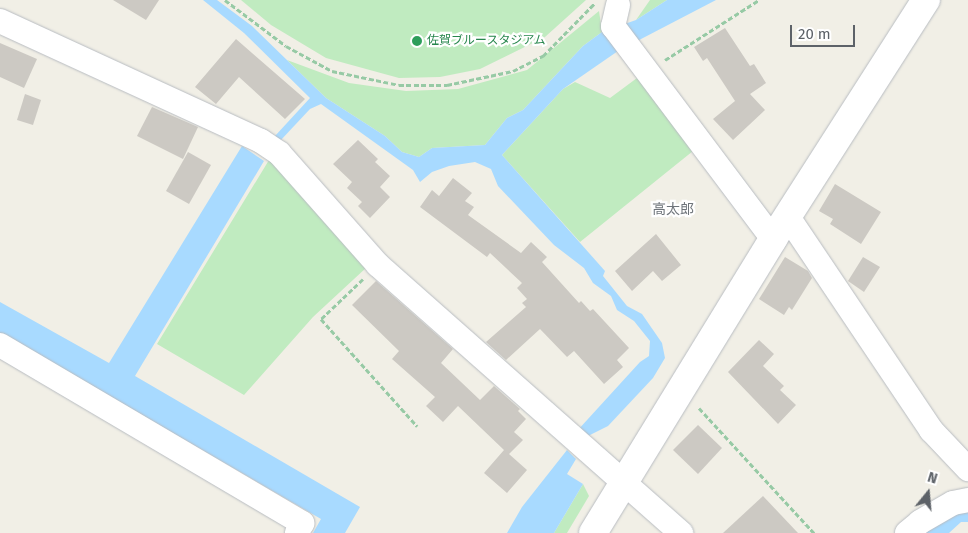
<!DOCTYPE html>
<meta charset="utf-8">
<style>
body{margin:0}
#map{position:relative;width:968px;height:533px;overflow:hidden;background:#f1efe6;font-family:"Fira Sans","Noto Sans JP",sans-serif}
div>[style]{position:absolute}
.green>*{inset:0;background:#c0ebc0}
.water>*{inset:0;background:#a8daff}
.building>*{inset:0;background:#ccc9c3}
.path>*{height:3px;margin-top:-1.5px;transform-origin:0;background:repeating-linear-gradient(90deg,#97caa5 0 5px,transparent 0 7.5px)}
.roads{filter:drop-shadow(0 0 1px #b8bcc1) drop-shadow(0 0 1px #b8bcc1)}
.minor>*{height:24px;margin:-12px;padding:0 12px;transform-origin:12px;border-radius:12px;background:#fff}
.tertiary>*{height:28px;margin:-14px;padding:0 14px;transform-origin:14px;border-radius:14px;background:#fff}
.dots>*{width:14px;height:14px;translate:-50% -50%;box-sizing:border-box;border:2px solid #fff;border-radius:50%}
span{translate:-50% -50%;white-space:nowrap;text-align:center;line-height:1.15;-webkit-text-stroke:4.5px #fff;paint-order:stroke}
.leisure-label{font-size:12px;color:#27864d}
.left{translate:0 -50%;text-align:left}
.neighbourhood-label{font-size:14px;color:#6e747a}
.north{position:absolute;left:903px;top:468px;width:50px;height:50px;-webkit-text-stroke:4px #fff;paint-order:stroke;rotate:17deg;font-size:14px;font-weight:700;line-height:20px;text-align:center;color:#5d6268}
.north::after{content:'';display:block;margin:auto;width:18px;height:22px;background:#5d6268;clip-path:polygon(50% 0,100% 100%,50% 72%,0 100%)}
.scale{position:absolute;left:790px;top:25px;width:65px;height:22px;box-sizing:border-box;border:2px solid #5d6268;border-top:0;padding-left:6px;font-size:15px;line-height:18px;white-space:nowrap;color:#5d6268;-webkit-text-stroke:4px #fff;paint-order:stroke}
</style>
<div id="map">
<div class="green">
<i style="clip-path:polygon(241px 0,586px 0,545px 37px,480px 69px,440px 77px,399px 78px,326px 58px,271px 25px)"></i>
<i style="clip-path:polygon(650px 0,667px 0,636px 20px)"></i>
<i style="clip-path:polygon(599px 11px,602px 32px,583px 46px,523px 110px,507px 118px,485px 145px,432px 148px,419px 157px,402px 152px,385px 136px,326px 98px,287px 60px,349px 83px,406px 91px,458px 89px,527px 70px)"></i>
<i style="clip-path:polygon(637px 78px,693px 151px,580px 242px,502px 155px,563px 89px,575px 82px,610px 98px)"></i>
<i style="clip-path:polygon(269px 160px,367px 267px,313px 317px,244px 395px,157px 344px)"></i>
<i style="clip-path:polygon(583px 484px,589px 496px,567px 533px,554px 533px)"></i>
</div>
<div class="water">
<i style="clip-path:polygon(203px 0,217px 0,252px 26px,326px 98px,385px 136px,402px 152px,419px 157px,432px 148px,485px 145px,507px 118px,523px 110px,583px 46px,602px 32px,636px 20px,667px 0,716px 0,618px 51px,563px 89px,502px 155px,605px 271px,603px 276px,627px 306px,642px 314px,662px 343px,665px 358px,653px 378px,608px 426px,586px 437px,577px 431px,640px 362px,649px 356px,650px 341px,634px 321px,617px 310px,611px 296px,593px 283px,584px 268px,554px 245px,498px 186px,491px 169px,475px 162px,449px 166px,432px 172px,420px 182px,413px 170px,321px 104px,310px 109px,280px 141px,275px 136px,310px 98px,244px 33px)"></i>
<i style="clip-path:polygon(242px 146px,264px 161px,135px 376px,360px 507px,345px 533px,313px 533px,321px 519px,0 333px,0 302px,109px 363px)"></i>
<i style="clip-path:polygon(567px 450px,576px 459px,567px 474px,583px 484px,554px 533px,507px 533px,522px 507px)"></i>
<i style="clip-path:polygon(968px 504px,968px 522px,961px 522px,949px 533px,923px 533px)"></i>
</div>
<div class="building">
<i style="clip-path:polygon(113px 0,159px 0,146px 20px)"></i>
<i style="clip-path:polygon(725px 28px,750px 66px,754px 64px,766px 83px,750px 94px,765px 110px,733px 140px,713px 119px,735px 101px,707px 58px,703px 61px,694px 47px)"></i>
<i style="clip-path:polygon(236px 39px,305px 99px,285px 119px,239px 77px,216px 104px,195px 87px)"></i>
<i style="clip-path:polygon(0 43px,37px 59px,24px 88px,0 77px)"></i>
<i style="clip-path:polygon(25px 94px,41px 100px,33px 125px,17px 120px)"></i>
<i style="clip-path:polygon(152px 107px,198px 127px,183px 159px,137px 136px)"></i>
<i style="clip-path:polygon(358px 140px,378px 159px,375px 162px,390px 176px,380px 187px,390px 197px,370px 218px,358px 206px,362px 202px,347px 188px,352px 182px,333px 164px)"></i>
<i style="clip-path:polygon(188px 152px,211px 165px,189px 204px,166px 191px)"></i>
<i style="clip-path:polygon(453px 178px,472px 193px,465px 201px,474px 207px,468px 215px,521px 253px,531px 242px,547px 257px,542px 262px,579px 303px,581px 301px,590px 311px,593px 309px,629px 348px,617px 360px,623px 367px,604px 384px,574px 351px,567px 357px,540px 329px,506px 360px,486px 342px,526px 307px,522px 303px,527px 299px,517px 288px,522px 283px,490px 253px,487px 257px,420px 207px,432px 190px,439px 196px)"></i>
<i style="clip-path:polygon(835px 184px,881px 212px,861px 244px,830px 224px,833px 219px,819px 211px)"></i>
<i style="clip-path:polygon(656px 234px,681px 265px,662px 281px,653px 271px,632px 291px,615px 271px)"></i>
<i style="clip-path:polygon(785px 257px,808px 271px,812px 278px,792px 310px,789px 307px,784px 315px,759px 299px)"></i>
<i style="clip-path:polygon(863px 257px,880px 267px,864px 292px,848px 281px)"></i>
<i style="clip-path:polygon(376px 281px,453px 349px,441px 363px,480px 400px,494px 386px,520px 409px,518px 411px,526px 419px,514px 432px,523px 440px,509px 454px,527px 470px,507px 493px,484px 473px,504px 450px,458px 406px,443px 422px,426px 406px,435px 397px,392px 359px,399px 351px,352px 305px)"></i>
<i style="clip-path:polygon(759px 340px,774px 354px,763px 366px,784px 386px,780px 390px,796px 405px,778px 424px,728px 372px)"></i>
<i style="clip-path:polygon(698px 425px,722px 448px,698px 474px,673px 450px)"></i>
<i style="clip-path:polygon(763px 496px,798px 533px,723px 533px)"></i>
</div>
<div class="path">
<i style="left:225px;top:0;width:76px;rotate:37deg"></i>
<i style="left:286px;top:46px;width:52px;rotate:28.5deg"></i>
<i style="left:332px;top:71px;width:68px;rotate:11.8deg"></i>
<i style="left:399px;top:85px;width:48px"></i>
<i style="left:447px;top:85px;width:67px;rotate:-12deg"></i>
<i style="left:513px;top:71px;width:34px;rotate:-27deg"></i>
<i style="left:543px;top:56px;width:73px;rotate:-45.6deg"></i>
<i style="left:665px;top:60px;width:112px;rotate:-32.6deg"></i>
<i style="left:363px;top:279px;width:58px;rotate:136.4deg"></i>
<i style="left:321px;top:319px;width:144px;rotate:48.1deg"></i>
<i style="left:699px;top:408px;width:170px;rotate:47.4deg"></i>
</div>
<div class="roads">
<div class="minor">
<i style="left:618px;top:5px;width:22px;rotate:103deg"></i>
<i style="left:613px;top:26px;width:266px;rotate:53.1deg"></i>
<i style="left:0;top:21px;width:287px;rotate:24.7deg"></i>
<i style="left:261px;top:141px;width:22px;rotate:34deg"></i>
<i style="left:279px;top:153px;width:149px;rotate:48.5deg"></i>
<i style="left:378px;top:265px;width:405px;rotate:41.5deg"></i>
<i style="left:788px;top:217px;width:257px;rotate:56.1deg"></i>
<i style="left:931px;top:430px;width:54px;rotate:46.5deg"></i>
<i style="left:0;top:345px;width:351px;rotate:30.5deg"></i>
<i style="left:302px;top:523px;width:11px;rotate:117deg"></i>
<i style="left:907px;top:533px;width:17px;rotate:-40deg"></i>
<i style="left:920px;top:522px;width:38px;rotate:-30deg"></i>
<i style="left:953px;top:503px;width:15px;rotate:-11deg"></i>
</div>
<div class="tertiary">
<i style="left:593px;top:533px;width:345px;rotate:-58.5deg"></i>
<i style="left:773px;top:239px;width:284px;rotate:-57.4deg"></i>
</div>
</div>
<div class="dots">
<i style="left:417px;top:41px;background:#2e9e5b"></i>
</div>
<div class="leisure-label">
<span class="left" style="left:427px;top:41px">佐賀ブルースタジアム</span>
</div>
<div class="neighbourhood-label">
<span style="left:673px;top:210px">高太郎</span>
</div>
<div class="north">N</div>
<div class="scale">20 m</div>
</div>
